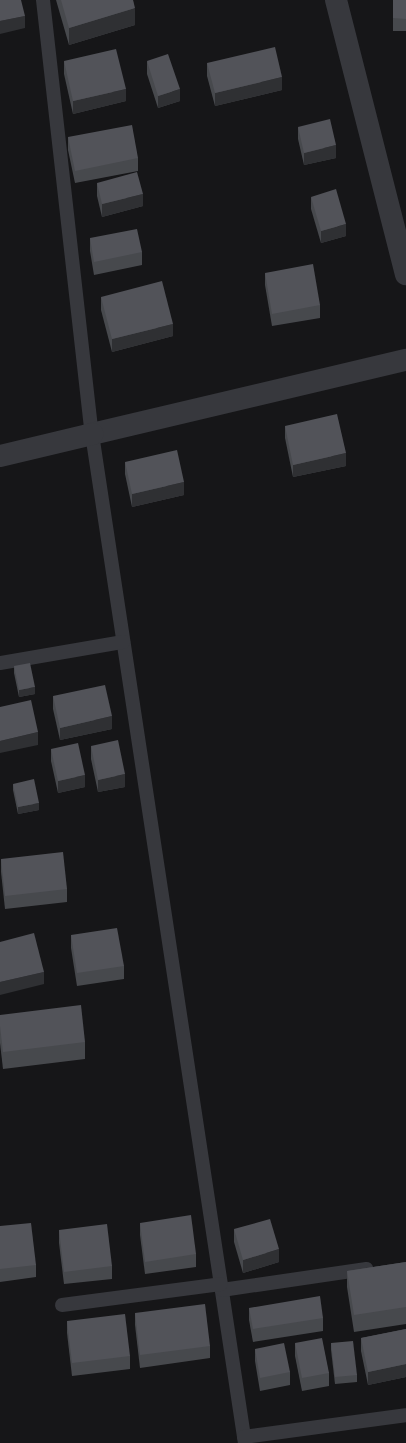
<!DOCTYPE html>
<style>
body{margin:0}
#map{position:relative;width:406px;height:1443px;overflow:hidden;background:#161618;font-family:"Fira Sans Condensed",sans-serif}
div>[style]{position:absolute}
.service>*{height:14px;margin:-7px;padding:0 7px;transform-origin:7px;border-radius:7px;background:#37383d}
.minor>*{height:22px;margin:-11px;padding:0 11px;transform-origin:11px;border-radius:11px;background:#37383d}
.tertiary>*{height:22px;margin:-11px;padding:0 11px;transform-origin:11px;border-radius:11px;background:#37383d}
.wall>*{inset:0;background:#47494d}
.shaded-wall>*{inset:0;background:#2f3033}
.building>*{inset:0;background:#525359}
span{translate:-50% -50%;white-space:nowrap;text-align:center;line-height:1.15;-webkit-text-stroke:3.5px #111113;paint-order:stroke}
</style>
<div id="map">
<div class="service">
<i style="left:43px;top:0;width:437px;rotate:83.6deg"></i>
<i style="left:92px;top:434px;width:1021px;rotate:81.38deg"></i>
<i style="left:0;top:663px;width:125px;rotate:-9.7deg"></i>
<i style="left:222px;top:1290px;width:146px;rotate:-8.3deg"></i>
<i style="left:62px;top:1305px;width:160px;rotate:-7.5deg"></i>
<i style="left:244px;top:1437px;width:163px;rotate:-7.7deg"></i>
</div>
<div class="minor">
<i style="left:336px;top:0;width:283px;rotate:75.7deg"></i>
<i style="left:92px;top:434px;width:323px;rotate:-13.3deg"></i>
</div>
<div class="tertiary">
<i style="left:0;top:456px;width:95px;rotate:-13.4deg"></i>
</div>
<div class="wall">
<i style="clip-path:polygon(56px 0,133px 0,135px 25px,69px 45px)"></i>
<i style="clip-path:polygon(406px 0,406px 31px,393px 31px,393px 18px)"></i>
<i style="clip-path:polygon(64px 61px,126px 101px,73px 114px,64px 74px)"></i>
<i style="clip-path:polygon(147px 61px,180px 101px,158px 108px,147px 74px)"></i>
<i style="clip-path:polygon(207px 63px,282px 90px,215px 106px,207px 76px)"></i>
<i style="clip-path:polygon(298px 127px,336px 158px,304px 165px,298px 139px)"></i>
<i style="clip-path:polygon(68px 137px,138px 158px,138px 171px,75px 183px,68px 150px)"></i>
<i style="clip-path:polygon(97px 183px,143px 206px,102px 217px,97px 196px)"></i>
<i style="clip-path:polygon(311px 197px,346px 236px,321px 243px,311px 209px)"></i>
<i style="clip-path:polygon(90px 238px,142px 252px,142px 265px,94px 275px,90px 251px)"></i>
<i style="clip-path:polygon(265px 273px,320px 305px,320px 318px,272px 326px,265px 285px)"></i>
<i style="clip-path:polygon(101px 297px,173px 336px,112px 352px,101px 310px)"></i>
<i style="clip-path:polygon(285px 426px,346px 466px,293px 477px,285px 438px)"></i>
<i style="clip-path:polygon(125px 462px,184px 495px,132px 507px,125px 474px)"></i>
<i style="clip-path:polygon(14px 666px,35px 694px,19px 697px,14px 673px)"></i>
<i style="clip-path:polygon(53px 696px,112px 729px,60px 740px,53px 709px)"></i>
<i style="clip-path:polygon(91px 746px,125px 787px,98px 792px,91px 759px)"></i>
<i style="clip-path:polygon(51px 749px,85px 787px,58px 793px,51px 761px)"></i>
<i style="clip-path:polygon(13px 784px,39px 810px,18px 814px,13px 790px)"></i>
<i style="clip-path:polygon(1px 859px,67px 889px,67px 902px,5px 909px,1px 872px)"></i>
<i style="clip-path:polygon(71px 935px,124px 966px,124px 979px,77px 986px,71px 948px)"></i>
<i style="clip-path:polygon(0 1015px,85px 1042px,85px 1059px,3px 1069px,0 1043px)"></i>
<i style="clip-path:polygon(140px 1223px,196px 1254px,196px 1267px,145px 1274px,140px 1235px)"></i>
<i style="clip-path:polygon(0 1226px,36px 1265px,36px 1277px,0 1282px)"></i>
<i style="clip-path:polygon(234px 1229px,279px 1262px,243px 1273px,234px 1242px)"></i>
<i style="clip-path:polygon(59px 1230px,112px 1266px,112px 1279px,64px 1284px,59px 1243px)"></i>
<i style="clip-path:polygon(406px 1262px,406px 1324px,354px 1332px,347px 1287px,347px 1271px)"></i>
<i style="clip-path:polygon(249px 1308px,323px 1318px,323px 1331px,253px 1342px,249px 1320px)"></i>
<i style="clip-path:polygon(135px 1313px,210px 1346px,210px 1358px,140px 1368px,135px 1325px)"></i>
<i style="clip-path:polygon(67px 1321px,130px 1356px,130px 1369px,72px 1376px,67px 1333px)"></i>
<i style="clip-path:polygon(406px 1329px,406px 1377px,368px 1385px,361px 1351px,361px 1338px)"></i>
<i style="clip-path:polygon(295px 1343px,329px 1373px,329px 1386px,302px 1391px,295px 1356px)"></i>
<i style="clip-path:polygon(331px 1343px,357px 1375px,357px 1382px,335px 1384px,331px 1350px)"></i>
<i style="clip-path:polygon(255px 1349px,290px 1372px,290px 1385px,260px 1391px,255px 1361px)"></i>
</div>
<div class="shaded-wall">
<i style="clip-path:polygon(135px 8px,135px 25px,69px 45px,69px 28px)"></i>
<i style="clip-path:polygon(25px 16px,25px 28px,0 34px,0 21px)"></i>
<i style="clip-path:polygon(282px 77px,282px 90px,215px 106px,215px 93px)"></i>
<i style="clip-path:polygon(126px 89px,126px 101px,73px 114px,73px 101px)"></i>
<i style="clip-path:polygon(180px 89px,180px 101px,158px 108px,158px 96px)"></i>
<i style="clip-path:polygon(336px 145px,336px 158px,304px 165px,304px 153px)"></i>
<i style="clip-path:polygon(143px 194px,143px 206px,102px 217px,102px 204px)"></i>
<i style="clip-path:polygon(346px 224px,346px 236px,321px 243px,321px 231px)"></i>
<i style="clip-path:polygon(173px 324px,173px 336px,112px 352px,112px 339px)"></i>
<i style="clip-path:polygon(346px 453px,346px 466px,293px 477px,293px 465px)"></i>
<i style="clip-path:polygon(184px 482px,184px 495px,132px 507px,132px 494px)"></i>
<i style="clip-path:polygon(35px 687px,35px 694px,19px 697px,19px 690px)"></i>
<i style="clip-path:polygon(112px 716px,112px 729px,60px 740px,60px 728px)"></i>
<i style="clip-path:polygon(38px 732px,38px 745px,0 753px,0 741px)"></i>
<i style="clip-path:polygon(125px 774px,125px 787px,98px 792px,98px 780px)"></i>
<i style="clip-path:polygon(85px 775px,85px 787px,58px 793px,58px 781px)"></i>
<i style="clip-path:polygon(39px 803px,39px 810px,18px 814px,18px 807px)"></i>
<i style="clip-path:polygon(44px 972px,44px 984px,0 995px,0 982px)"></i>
<i style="clip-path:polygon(279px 1249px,279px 1262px,243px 1273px,243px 1260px)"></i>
<i style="clip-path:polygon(406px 1364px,406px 1377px,368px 1385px,368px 1372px)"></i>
</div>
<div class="building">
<i style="clip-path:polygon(0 0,21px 0,25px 16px,0 21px)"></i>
<i style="clip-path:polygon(61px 0,133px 0,135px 8px,69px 28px)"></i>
<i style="clip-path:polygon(393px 0,406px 0,406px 19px,393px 18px)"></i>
<i style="clip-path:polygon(275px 47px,282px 77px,215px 93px,207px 63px)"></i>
<i style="clip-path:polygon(116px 49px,126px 89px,73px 101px,64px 61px)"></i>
<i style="clip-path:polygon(168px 54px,180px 89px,158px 96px,147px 61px)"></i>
<i style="clip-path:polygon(330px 119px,336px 145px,304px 153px,298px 127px)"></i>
<i style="clip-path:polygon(132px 125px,138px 158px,75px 171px,68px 137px)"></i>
<i style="clip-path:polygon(137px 172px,143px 194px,102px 204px,97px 183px)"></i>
<i style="clip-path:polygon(336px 189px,346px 224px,321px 231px,311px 197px)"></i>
<i style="clip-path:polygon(137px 229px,142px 252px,94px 262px,90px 238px)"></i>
<i style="clip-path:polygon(313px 264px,320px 305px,272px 314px,265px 273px)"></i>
<i style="clip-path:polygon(162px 281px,173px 324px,112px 339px,101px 297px)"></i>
<i style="clip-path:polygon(337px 414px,346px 453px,293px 465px,285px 426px)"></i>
<i style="clip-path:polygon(177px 450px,184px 482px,132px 494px,125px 462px)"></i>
<i style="clip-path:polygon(30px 663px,35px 687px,19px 690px,14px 666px)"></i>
<i style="clip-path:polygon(105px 685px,112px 716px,60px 728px,53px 696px)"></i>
<i style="clip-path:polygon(31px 700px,38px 732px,0 741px,0 707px)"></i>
<i style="clip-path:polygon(118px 740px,125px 774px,98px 780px,91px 746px)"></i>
<i style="clip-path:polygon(78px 743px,85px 775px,58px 781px,51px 749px)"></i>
<i style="clip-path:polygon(34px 779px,39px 803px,18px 807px,13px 784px)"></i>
<i style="clip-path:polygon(63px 852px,67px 889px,5px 896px,1px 859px)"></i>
<i style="clip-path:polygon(117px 928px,124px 966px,77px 973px,71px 935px)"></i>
<i style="clip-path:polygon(34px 933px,44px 972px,0 982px,0 942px)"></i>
<i style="clip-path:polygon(81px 1005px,85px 1042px,3px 1052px,0 1026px,0 1015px)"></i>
<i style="clip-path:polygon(191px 1215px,196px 1254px,145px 1262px,140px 1223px)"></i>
<i style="clip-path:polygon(270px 1219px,279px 1249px,243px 1260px,234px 1229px)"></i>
<i style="clip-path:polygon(31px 1223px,36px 1265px,0 1269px,0 1226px)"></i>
<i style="clip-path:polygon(107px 1224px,112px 1266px,64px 1272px,59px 1230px)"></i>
<i style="clip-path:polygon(406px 1262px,406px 1307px,354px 1315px,347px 1271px)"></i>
<i style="clip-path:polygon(320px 1296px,323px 1318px,253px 1329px,249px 1308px)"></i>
<i style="clip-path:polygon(205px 1304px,210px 1346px,140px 1355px,135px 1313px)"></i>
<i style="clip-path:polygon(125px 1314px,130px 1356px,72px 1363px,67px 1321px)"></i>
<i style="clip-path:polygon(406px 1329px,406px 1364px,368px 1372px,361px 1338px)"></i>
<i style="clip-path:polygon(322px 1338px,329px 1373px,302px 1378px,295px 1343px)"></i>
<i style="clip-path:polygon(353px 1341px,357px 1375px,335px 1377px,331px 1343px)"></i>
<i style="clip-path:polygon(284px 1343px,290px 1372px,260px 1378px,255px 1349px)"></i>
</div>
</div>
